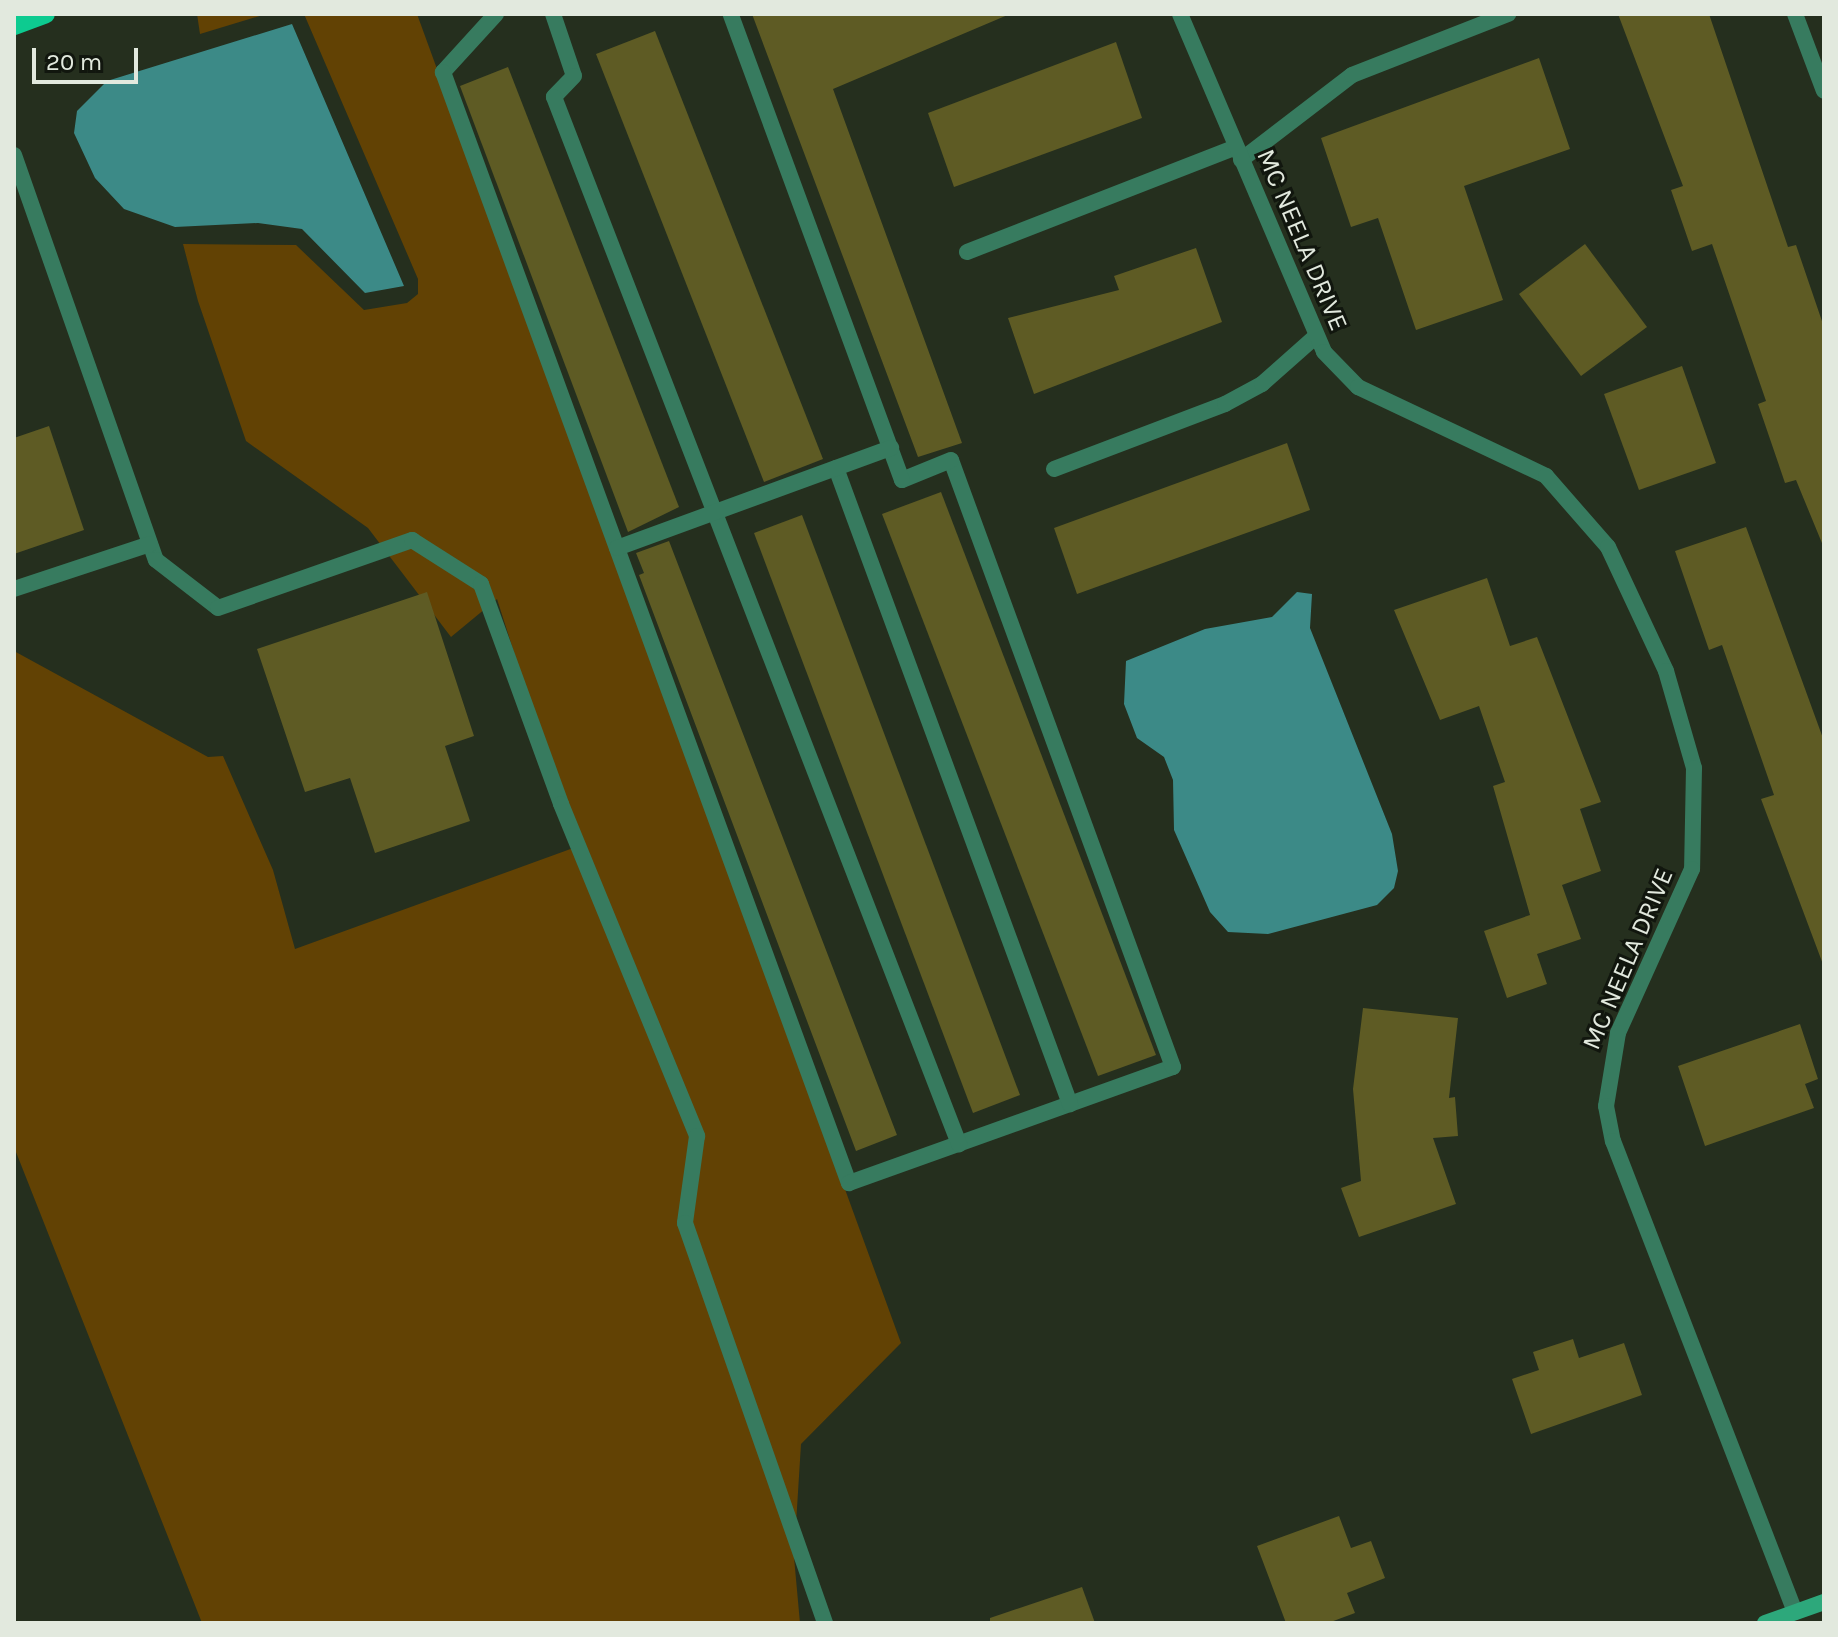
<!DOCTYPE html>
<style>
body{margin:0}
#map{position:relative;width:1838px;height:1637px;overflow:hidden;background:#252f1e;font-family:Karla,sans-serif}
div>[style]{position:absolute}
.green>*{inset:0;background:#624204}
.water>*{inset:0;background:#3c8a87}
.building>*{inset:0;background:#5e5b24}
.lane>*{height:16px;margin:-8px;padding:0 8px;transform-origin:8px;border-radius:8px;background:#377b5f}
.street>*{height:16px;margin:-8px;padding:0 8px;transform-origin:8px;border-radius:8px;background:#377b5f}
.secondary>*{height:16px;margin:-8px;padding:0 8px;transform-origin:8px;border-radius:8px;background:#2da87b}
.primary>*{height:20px;margin:-10px;padding:0 10px;transform-origin:10px;border-radius:10px;background:#0dcb90}
span{translate:-50% -50%;white-space:nowrap;text-align:center;line-height:1.15;-webkit-text-stroke:6px #11160e;paint-order:stroke}
.street-label{font-size:26px;color:#e2e9de}
.frame{position:absolute;inset:0;border:16px solid #e2e9de;pointer-events:none}
.scale{position:absolute;left:32px;top:48px;width:106px;height:36px;box-sizing:border-box;border:4px solid #e2e9de;border-top:0;padding-left:10px;font-size:24px;line-height:28px;white-space:nowrap;color:#e2e9de;-webkit-text-stroke:6px #11160e;paint-order:stroke}
</style>
<div id="map">
<div class="green">
<i style="clip-path:polygon(197px 14px,266px 14px,200px 34px)"></i>
<i style="clip-path:polygon(304px 14px,417px 14px,901px 1343px,801px 1444px,794px 1557px,800px 1623px,202px 1623px,14px 1147px,14px 651px,208px 757px,223px 756px,273px 870px,295px 949px,576px 847px,497px 599px,451px 637px,368px 528px,246px 441px,198px 301px,183px 244px,296px 245px,364px 310px,407px 303px,418px 294px,418px 279px)"></i>
</div>
<div class="water">
<i style="clip-path:polygon(292px 24px,404px 286px,365px 293px,302px 229px,258px 223px,175px 227px,124px 209px,95px 178px,74px 133px,77px 111px,107px 81px)"></i>
<i style="clip-path:polygon(1297px 592px,1312px 594px,1310px 628px,1392px 834px,1398px 871px,1394px 888px,1377px 905px,1268px 934px,1228px 932px,1210px 912px,1174px 830px,1173px 780px,1164px 757px,1137px 738px,1124px 704px,1126px 661px,1205px 629px,1272px 617px)"></i>
</div>
<div class="building">
<i style="clip-path:polygon(752px 14px,1010px 14px,833px 89px,962px 443px,918px 457px)"></i>
<i style="clip-path:polygon(1618px 14px,1709px 14px,1788px 247px,1796px 245px,1824px 327px,1824px 548px,1796px 480px,1785px 483px,1758px 404px,1766px 401px,1712px 244px,1692px 251px,1671px 190px,1683px 186px)"></i>
<i style="clip-path:polygon(655px 31px,823px 459px,764px 482px,596px 54px)"></i>
<i style="clip-path:polygon(1116px 42px,1142px 118px,954px 187px,928px 113px)"></i>
<i style="clip-path:polygon(1539px 58px,1570px 149px,1464px 186px,1503px 300px,1416px 330px,1378px 218px,1351px 227px,1321px 138px)"></i>
<i style="clip-path:polygon(508px 67px,679px 507px,628px 532px,460px 86px)"></i>
<i style="clip-path:polygon(1585px 244px,1647px 327px,1581px 376px,1519px 294px)"></i>
<i style="clip-path:polygon(1196px 248px,1222px 322px,1034px 394px,1008px 318px,1119px 290px,1114px 276px)"></i>
<i style="clip-path:polygon(1682px 366px,1716px 463px,1639px 490px,1604px 394px)"></i>
<i style="clip-path:polygon(49px 426px,84px 530px,14px 554px,14px 438px)"></i>
<i style="clip-path:polygon(1287px 443px,1310px 510px,1077px 594px,1054px 528px)"></i>
<i style="clip-path:polygon(941px 492px,1156px 1055px,1098px 1076px,882px 514px)"></i>
<i style="clip-path:polygon(802px 515px,1020px 1095px,973px 1113px,754px 533px)"></i>
<i style="clip-path:polygon(1746px 527px,1824px 741px,1824px 967px,1761px 799px,1774px 795px,1722px 645px,1709px 650px,1675px 551px)"></i>
<i style="clip-path:polygon(669px 541px,897px 1135px,856px 1151px,639px 575px,644px 573px,636px 553px)"></i>
<i style="clip-path:polygon(1487px 578px,1510px 646px,1537px 637px,1601px 802px,1580px 809px,1601px 871px,1562px 885px,1581px 939px,1537px 954px,1547px 984px,1507px 998px,1484px 931px,1530px 915px,1493px 786px,1505px 782px,1479px 706px,1440px 720px,1394px 610px)"></i>
<i style="clip-path:polygon(427px 592px,474px 736px,445px 746px,470px 821px,375px 853px,350px 778px,305px 792px,257px 649px)"></i>
<i style="clip-path:polygon(1363px 1008px,1458px 1018px,1449px 1098px,1455px 1097px,1458px 1136px,1433px 1138px,1456px 1204px,1359px 1237px,1341px 1188px,1361px 1181px,1353px 1089px)"></i>
<i style="clip-path:polygon(1800px 1024px,1818px 1079px,1805px 1084px,1814px 1108px,1705px 1146px,1678px 1066px)"></i>
<i style="clip-path:polygon(1573px 1339px,1579px 1358px,1624px 1343px,1642px 1395px,1531px 1434px,1512px 1379px,1539px 1370px,1533px 1352px)"></i>
<i style="clip-path:polygon(1339px 1516px,1351px 1548px,1371px 1541px,1385px 1578px,1347px 1593px,1355px 1613px,1328px 1623px,1286px 1623px,1257px 1546px)"></i>
<i style="clip-path:polygon(1082px 1587px,1095px 1623px,990px 1623px,990px 1618px)"></i>
</div>
<div class="lane">
<i style="left:496px;top:14px;width:79px;rotate:132.4deg"></i>
<i style="left:443px;top:72px;width:1183px;rotate:69.93deg"></i>
<i style="left:849px;top:1183px;width:344px;rotate:-19.7deg"></i>
<i style="left:1173px;top:1067px;width:646px;rotate:-110.09deg"></i>
<i style="left:951px;top:460px;width:53px;rotate:157.8deg"></i>
<i style="left:902px;top:480px;width:496px;rotate:-110.2deg"></i>
<i style="left:553px;top:14px;width:65px;rotate:71.3deg"></i>
<i style="left:574px;top:76px;width:29px;rotate:134deg"></i>
<i style="left:554px;top:97px;width:1123px;rotate:68.85deg"></i>
<i style="left:14px;top:155px;width:429px;rotate:70.7deg"></i>
<i style="left:156px;top:560px;width:78px;rotate:37.7deg"></i>
<i style="left:218px;top:608px;width:206px;rotate:-19.3deg"></i>
<i style="left:412px;top:540px;width:82px;rotate:32.5deg"></i>
<i style="left:481px;top:584px;width:234px;rotate:70deg"></i>
<i style="left:561px;top:804px;width:359px;rotate:67.7deg"></i>
<i style="left:697px;top:1136px;width:88px;rotate:97.9deg"></i>
<i style="left:685px;top:1223px;width:424px;rotate:70.7deg"></i>
<i style="left:1241px;top:160px;width:140px;rotate:-37.4deg"></i>
<i style="left:1352px;top:75px;width:168px;rotate:-21.4deg"></i>
<i style="left:967px;top:252px;width:289px;rotate:-21.3deg"></i>
<i style="left:836px;top:468px;width:678px;rotate:69.8deg"></i>
<i style="left:1054px;top:469px;width:183px;rotate:-20.8deg"></i>
<i style="left:1225px;top:404px;width:42px;rotate:-28.4deg"></i>
<i style="left:1262px;top:384px;width:72px;rotate:-41.6deg"></i>
<i style="left:617px;top:548px;width:292px;rotate:-20.1deg"></i>
<i style="left:14px;top:589px;width:143px;rotate:-18.3deg"></i>
</div>
<div class="street">
<i style="left:1180px;top:14px;width:367px;rotate:66.9deg"></i>
<i style="left:1324px;top:352px;width:49px;rotate:45.8deg"></i>
<i style="left:1358px;top:387px;width:208px;rotate:25.3deg"></i>
<i style="left:1546px;top:476px;width:94px;rotate:48.9deg"></i>
<i style="left:1608px;top:547px;width:137px;rotate:64.9deg"></i>
<i style="left:1666px;top:671px;width:101px;rotate:73.9deg"></i>
<i style="left:1694px;top:768px;width:101px;rotate:91.1deg"></i>
<i style="left:1692px;top:869px;width:180px;rotate:114.3deg"></i>
<i style="left:1618px;top:1033px;width:74px;rotate:99.3deg"></i>
<i style="left:1606px;top:1106px;width:36px;rotate:79deg"></i>
<i style="left:1613px;top:1141px;width:505px;rotate:68.87deg"></i>
<i style="left:1795px;top:14px;width:82px;rotate:69.4deg"></i>
</div>
<div class="secondary">
<i style="left:1765px;top:1623px;width:63px;rotate:-19.6deg"></i>
</div>
<div class="primary">
<i style="left:14px;top:25px;width:33px;rotate:-20deg"></i>
</div>
<div class="street-label">
<span style="left:1302px;top:240px;rotate:67deg">MC NEELA DRIVE</span>
<span style="left:1628px;top:959px;rotate:-67deg">MC NEELA DRIVE</span>
</div>
<div class="frame"></div>
<div class="scale">20 m</div>
</div>
